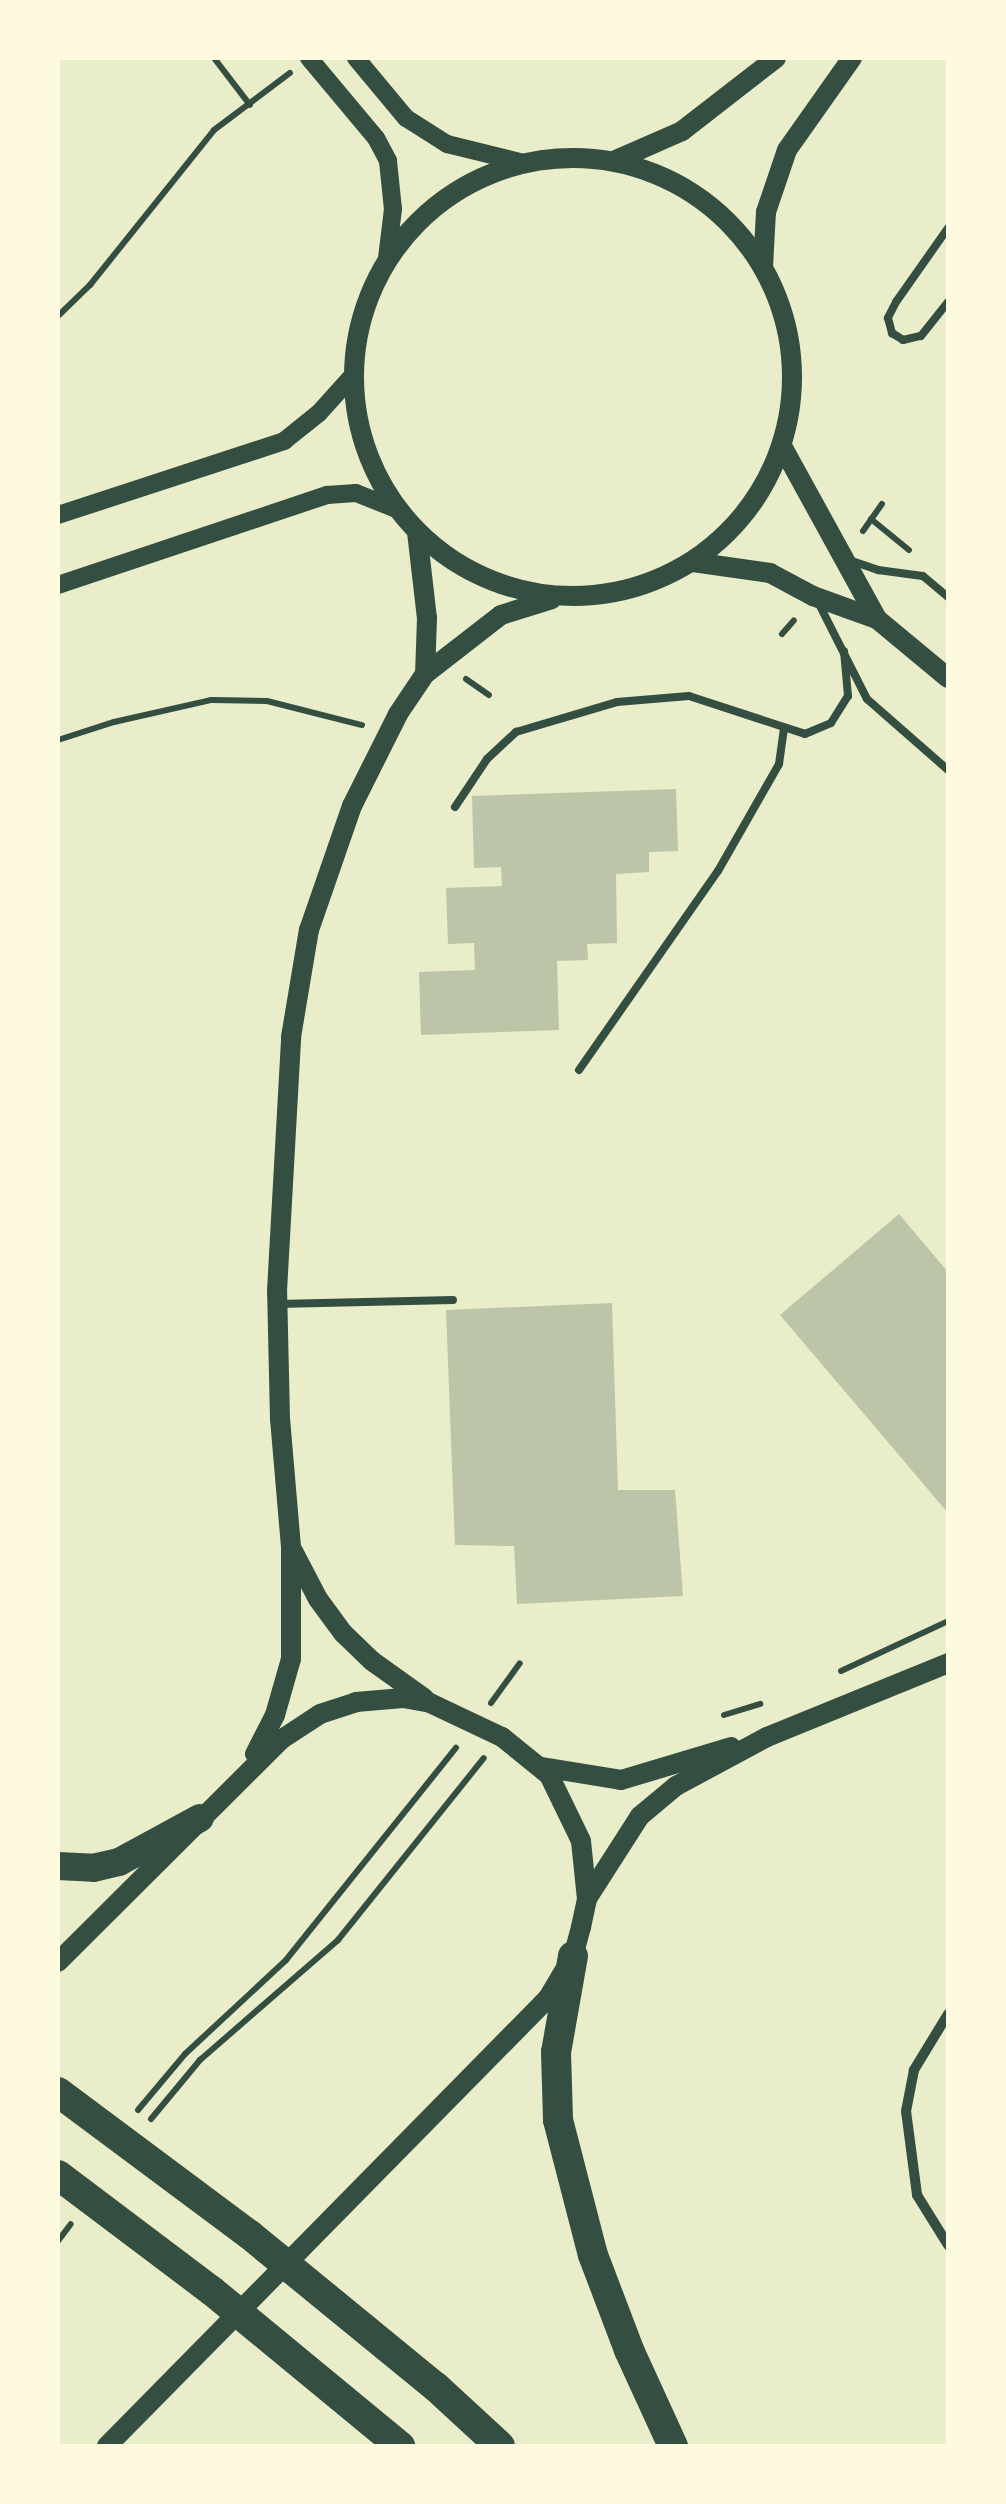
<!DOCTYPE html>
<style>
body{margin:0}
#map{position:relative;width:1006px;height:2504px;overflow:hidden;background:#e9edc9;font-family:Cabin,sans-serif}
div>[style]{position:absolute}
.building>*{inset:0;background:#bcc5a7}
.path>*{height:6px;margin:-3px;padding:0 3px;transform-origin:3px;border-radius:3px;background:#344e41}
.service>*{height:8px;margin:-4px;padding:0 4px;transform-origin:4px;border-radius:4px;background:#344e41}
.minor>*{height:10px;margin:-5px;padding:0 5px;transform-origin:5px;border-radius:5px;background:#344e41}
.tertiary>*{height:18px;margin:-9px;padding:0 9px;transform-origin:9px;border-radius:9px;background:#344e41}
.secondary>*{height:20px;margin:-10px;padding:0 10px;transform-origin:10px;border-radius:10px;background:#344e41}
.secondary>.ring{margin:-10px;padding:0;box-sizing:content-box;background:none;border:20px solid #344e41;border-radius:50%}
.trunk>*{height:28px;margin:-14px;padding:0 14px;transform-origin:14px;border-radius:14px;background:#344e41}
.motorway>*{height:30px;margin:-15px;padding:0 15px;transform-origin:15px;border-radius:15px;background:#344e41}
span{translate:-50% -50%;white-space:nowrap;text-align:center;line-height:1.15;-webkit-text-stroke:8px #fefae0;paint-order:stroke}
.frame{position:absolute;inset:0;border:60px solid #fefae0;pointer-events:none}
</style>
<div id="map">
<div class="building">
<i style="clip-path:polygon(676px 789px,678px 851px,649px 852px,649px 872px,616px 874px,617px 943px,587px 944px,588px 960px,557px 961px,559px 1030px,421px 1035px,419px 972px,475px 970px,474px 943px,448px 944px,446px 888px,502px 886px,501px 867px,474px 868px,472px 796px)"></i>
<i style="clip-path:polygon(899px 1214px,948px 1272px,948px 1513px,780px 1315px)"></i>
<i style="clip-path:polygon(612px 1303px,618px 1490px,675px 1490px,683px 1596px,517px 1604px,514px 1546px,455px 1545px,446px 1310px)"></i>
</div>
<div class="path">
<i style="left:214px;top:58px;width:59px;rotate:52.5deg"></i>
<i style="left:58px;top:316px;width:45px;rotate:-44.1deg"></i>
<i style="left:90px;top:285px;width:198px;rotate:-51.3deg"></i>
<i style="left:214px;top:130px;width:95px;rotate:-36.9deg"></i>
<i style="left:871px;top:519px;width:49px;rotate:39.2deg"></i>
<i style="left:863px;top:531px;width:33px;rotate:-55deg"></i>
<i style="left:782px;top:634px;width:18px;rotate:-49deg"></i>
<i style="left:466px;top:679px;width:28px;rotate:35deg"></i>
<i style="left:58px;top:740px;width:59px;rotate:-17.8deg"></i>
<i style="left:114px;top:722px;width:99px;rotate:-12.8deg"></i>
<i style="left:211px;top:700px;width:56px;rotate:1deg"></i>
<i style="left:267px;top:701px;width:98px;rotate:14.2deg"></i>
<i style="left:841px;top:1671px;width:118px;rotate:-25deg"></i>
<i style="left:491px;top:1703px;width:49px;rotate:-54.1deg"></i>
<i style="left:724px;top:1715px;width:38px;rotate:-17deg"></i>
<i style="left:138px;top:2110px;width:73px;rotate:-50deg"></i>
<i style="left:185px;top:2054px;width:138px;rotate:-42.9deg"></i>
<i style="left:286px;top:1960px;width:272px;rotate:-51.3deg"></i>
<i style="left:151px;top:2119px;width:77px;rotate:-50.3deg"></i>
<i style="left:200px;top:2060px;width:183px;rotate:-41deg"></i>
<i style="left:338px;top:1940px;width:233px;rotate:-51.3deg"></i>
<i style="left:58px;top:2241px;width:21px;rotate:-53deg"></i>
</div>
<div class="service">
<i style="left:948px;top:228px;width:90px;rotate:125.1deg"></i>
<i style="left:896px;top:302px;width:18px;rotate:117deg"></i>
<i style="left:888px;top:318px;width:16px;rotate:75deg"></i>
<i style="left:892px;top:333px;width:13px;rotate:32deg"></i>
<i style="left:903px;top:340px;width:18px;rotate:-13deg"></i>
<i style="left:921px;top:336px;width:43px;rotate:-51.5deg"></i>
<i style="left:852px;top:561px;width:28px;rotate:19deg"></i>
<i style="left:878px;top:570px;width:45px;rotate:7.6deg"></i>
<i style="left:923px;top:576px;width:33px;rotate:40deg"></i>
<i style="left:819px;top:604px;width:106px;rotate:63.2deg"></i>
<i style="left:867px;top:699px;width:108px;rotate:41.2deg"></i>
<i style="left:455px;top:807px;width:58px;rotate:-56.3deg"></i>
<i style="left:487px;top:759px;width:40px;rotate:-43deg"></i>
<i style="left:516px;top:732px;width:105px;rotate:-16.5deg"></i>
<i style="left:617px;top:702px;width:72px;rotate:-4.8deg"></i>
<i style="left:689px;top:696px;width:122px;rotate:18.1deg"></i>
<i style="left:805px;top:734px;width:28px;rotate:-23deg"></i>
<i style="left:831px;top:723px;width:32px;rotate:-58deg"></i>
<i style="left:848px;top:696px;width:45px;rotate:-95.1deg"></i>
<i style="left:579px;top:1070px;width:243px;rotate:-55.1deg"></i>
<i style="left:718px;top:871px;width:123px;rotate:-60.3deg"></i>
<i style="left:779px;top:764px;width:37px;rotate:-82deg"></i>
<i style="left:278px;top:1304px;width:175px;rotate:-1.3deg"></i>
</div>
<div class="minor">
<i style="left:948px;top:2014px;width:66px;rotate:121.3deg"></i>
<i style="left:914px;top:2070px;width:42px;rotate:101deg"></i>
<i style="left:906px;top:2111px;width:85px;rotate:82.5deg"></i>
<i style="left:917px;top:2195px;width:59px;rotate:58.2deg"></i>
</div>
<div class="tertiary">
<i style="left:309px;top:58px;width:104px;rotate:50.1deg"></i>
<i style="left:376px;top:138px;width:26px;rotate:62deg"></i>
<i style="left:388px;top:161px;width:48px;rotate:84.1deg"></i>
<i style="left:393px;top:209px;width:49px;rotate:97deg"></i>
<i style="left:356px;top:58px;width:78px;rotate:50.2deg"></i>
<i style="left:406px;top:118px;width:49px;rotate:32.4deg"></i>
<i style="left:447px;top:144px;width:79px;rotate:13.9deg"></i>
<i style="left:58px;top:515px;width:238px;rotate:-18.1deg"></i>
<i style="left:284px;top:441px;width:45px;rotate:-38.7deg"></i>
<i style="left:319px;top:413px;width:54px;rotate:-48deg"></i>
<i style="left:58px;top:585px;width:284px;rotate:-18.5deg"></i>
<i style="left:327px;top:495px;width:29px;rotate:-4deg"></i>
<i style="left:356px;top:493px;width:41px;rotate:21.5deg"></i>
</div>
<div class="secondary">
<i class="ring" style="left:354px;top:158px;width:418px;height:418px"></i>
<i style="left:616px;top:160px;width:72px;rotate:-23.7deg"></i>
<i style="left:682px;top:131px;width:119px;rotate:-37.8deg"></i>
<i style="left:763px;top:267px;width:55px;rotate:-86.9deg"></i>
<i style="left:766px;top:212px;width:65px;rotate:-71.3deg"></i>
<i style="left:787px;top:150px;width:113px;rotate:-54.8deg"></i>
<i style="left:782px;top:446px;width:197px;rotate:61.2deg"></i>
<i style="left:417px;top:532px;width:87px;rotate:83.4deg"></i>
<i style="left:427px;top:618px;width:56px;rotate:92deg"></i>
<i style="left:693px;top:562px;width:78px;rotate:8.1deg"></i>
<i style="left:770px;top:573px;width:49px;rotate:28.1deg"></i>
<i style="left:813px;top:596px;width:68px;rotate:19.8deg"></i>
<i style="left:877px;top:619px;width:92px;rotate:39.7deg"></i>
<i style="left:293px;top:1551px;width:54px;rotate:62.5deg"></i>
<i style="left:318px;top:1599px;width:42px;rotate:53.7deg"></i>
<i style="left:343px;top:1633px;width:40px;rotate:44deg"></i>
<i style="left:372px;top:1661px;width:64px;rotate:35.4deg"></i>
<i style="left:255px;top:1754px;width:44px;rotate:-62.9deg"></i>
<i style="left:275px;top:1715px;width:58px;rotate:-74.1deg"></i>
<i style="left:291px;top:1659px;width:112px;rotate:-90deg"></i>
<i style="left:291px;top:1547px;width:128px;rotate:-94.9deg"></i>
<i style="left:280px;top:1419px;width:128px;rotate:-91.3deg"></i>
<i style="left:277px;top:1291px;width:254px;rotate:-86.8deg"></i>
<i style="left:291px;top:1037px;width:109px;rotate:-80.5deg"></i>
<i style="left:309px;top:930px;width:131px;rotate:-70.9deg"></i>
<i style="left:352px;top:806px;width:103px;rotate:-63.4deg"></i>
<i style="left:398px;top:714px;width:48px;rotate:-56deg"></i>
<i style="left:425px;top:674px;width:96px;rotate:-37.8deg"></i>
<i style="left:501px;top:615px;width:53px;rotate:-17.4deg"></i>
<i style="left:542px;top:1767px;width:80px;rotate:9.3deg"></i>
<i style="left:621px;top:1780px;width:115px;rotate:-16.7deg"></i>
<i style="left:588px;top:1897px;width:96px;rotate:-57.3deg"></i>
<i style="left:640px;top:1816px;width:47px;rotate:-39.8deg"></i>
<i style="left:676px;top:1786px;width:103px;rotate:-28.3deg"></i>
<i style="left:767px;top:1737px;width:196px;rotate:-22.2deg"></i>
<i style="left:58px;top:1962px;width:316px;rotate:-44.9deg"></i>
<i style="left:282px;top:1739px;width:45px;rotate:-33.3deg"></i>
<i style="left:320px;top:1714px;width:38px;rotate:-18deg"></i>
<i style="left:356px;top:1702px;width:47px;rotate:-4.9deg"></i>
<i style="left:403px;top:1698px;width:27px;rotate:10deg"></i>
<i style="left:430px;top:1703px;width:80px;rotate:25.3deg"></i>
<i style="left:502px;top:1737px;width:60px;rotate:39deg"></i>
<i style="left:549px;top:1775px;width:73px;rotate:64.1deg"></i>
<i style="left:581px;top:1841px;width:58px;rotate:84.1deg"></i>
<i style="left:587px;top:1899px;width:29px;rotate:102deg"></i>
<i style="left:581px;top:1927px;width:30px;rotate:105deg"></i>
<i style="left:573px;top:1956px;width:49px;rotate:120.8deg"></i>
<i style="left:548px;top:1998px;width:629px;rotate:134.55deg"></i>
</div>
<div class="trunk">
<i style="left:58px;top:1866px;width:35px;rotate:3deg"></i>
<i style="left:93px;top:1868px;width:27px;rotate:-13deg"></i>
<i style="left:119px;top:1862px;width:92px;rotate:-28.5deg"></i>
</div>
<div class="motorway">
<i style="left:573px;top:1956px;width:97px;rotate:100deg"></i>
<i style="left:556px;top:2052px;width:68px;rotate:88.3deg"></i>
<i style="left:558px;top:2120px;width:139px;rotate:75.5deg"></i>
<i style="left:593px;top:2255px;width:102px;rotate:69.2deg"></i>
<i style="left:629px;top:2350px;width:106px;rotate:65.4deg"></i>
<i style="left:58px;top:2092px;width:239px;rotate:36.7deg"></i>
<i style="left:250px;top:2235px;width:240px;rotate:39.3deg"></i>
<i style="left:436px;top:2387px;width:87px;rotate:42.7deg"></i>
<i style="left:58px;top:2175px;width:193px;rotate:37deg"></i>
<i style="left:212px;top:2291px;width:244px;rotate:39.5deg"></i>
</div>
<div class="frame"></div>
</div>
